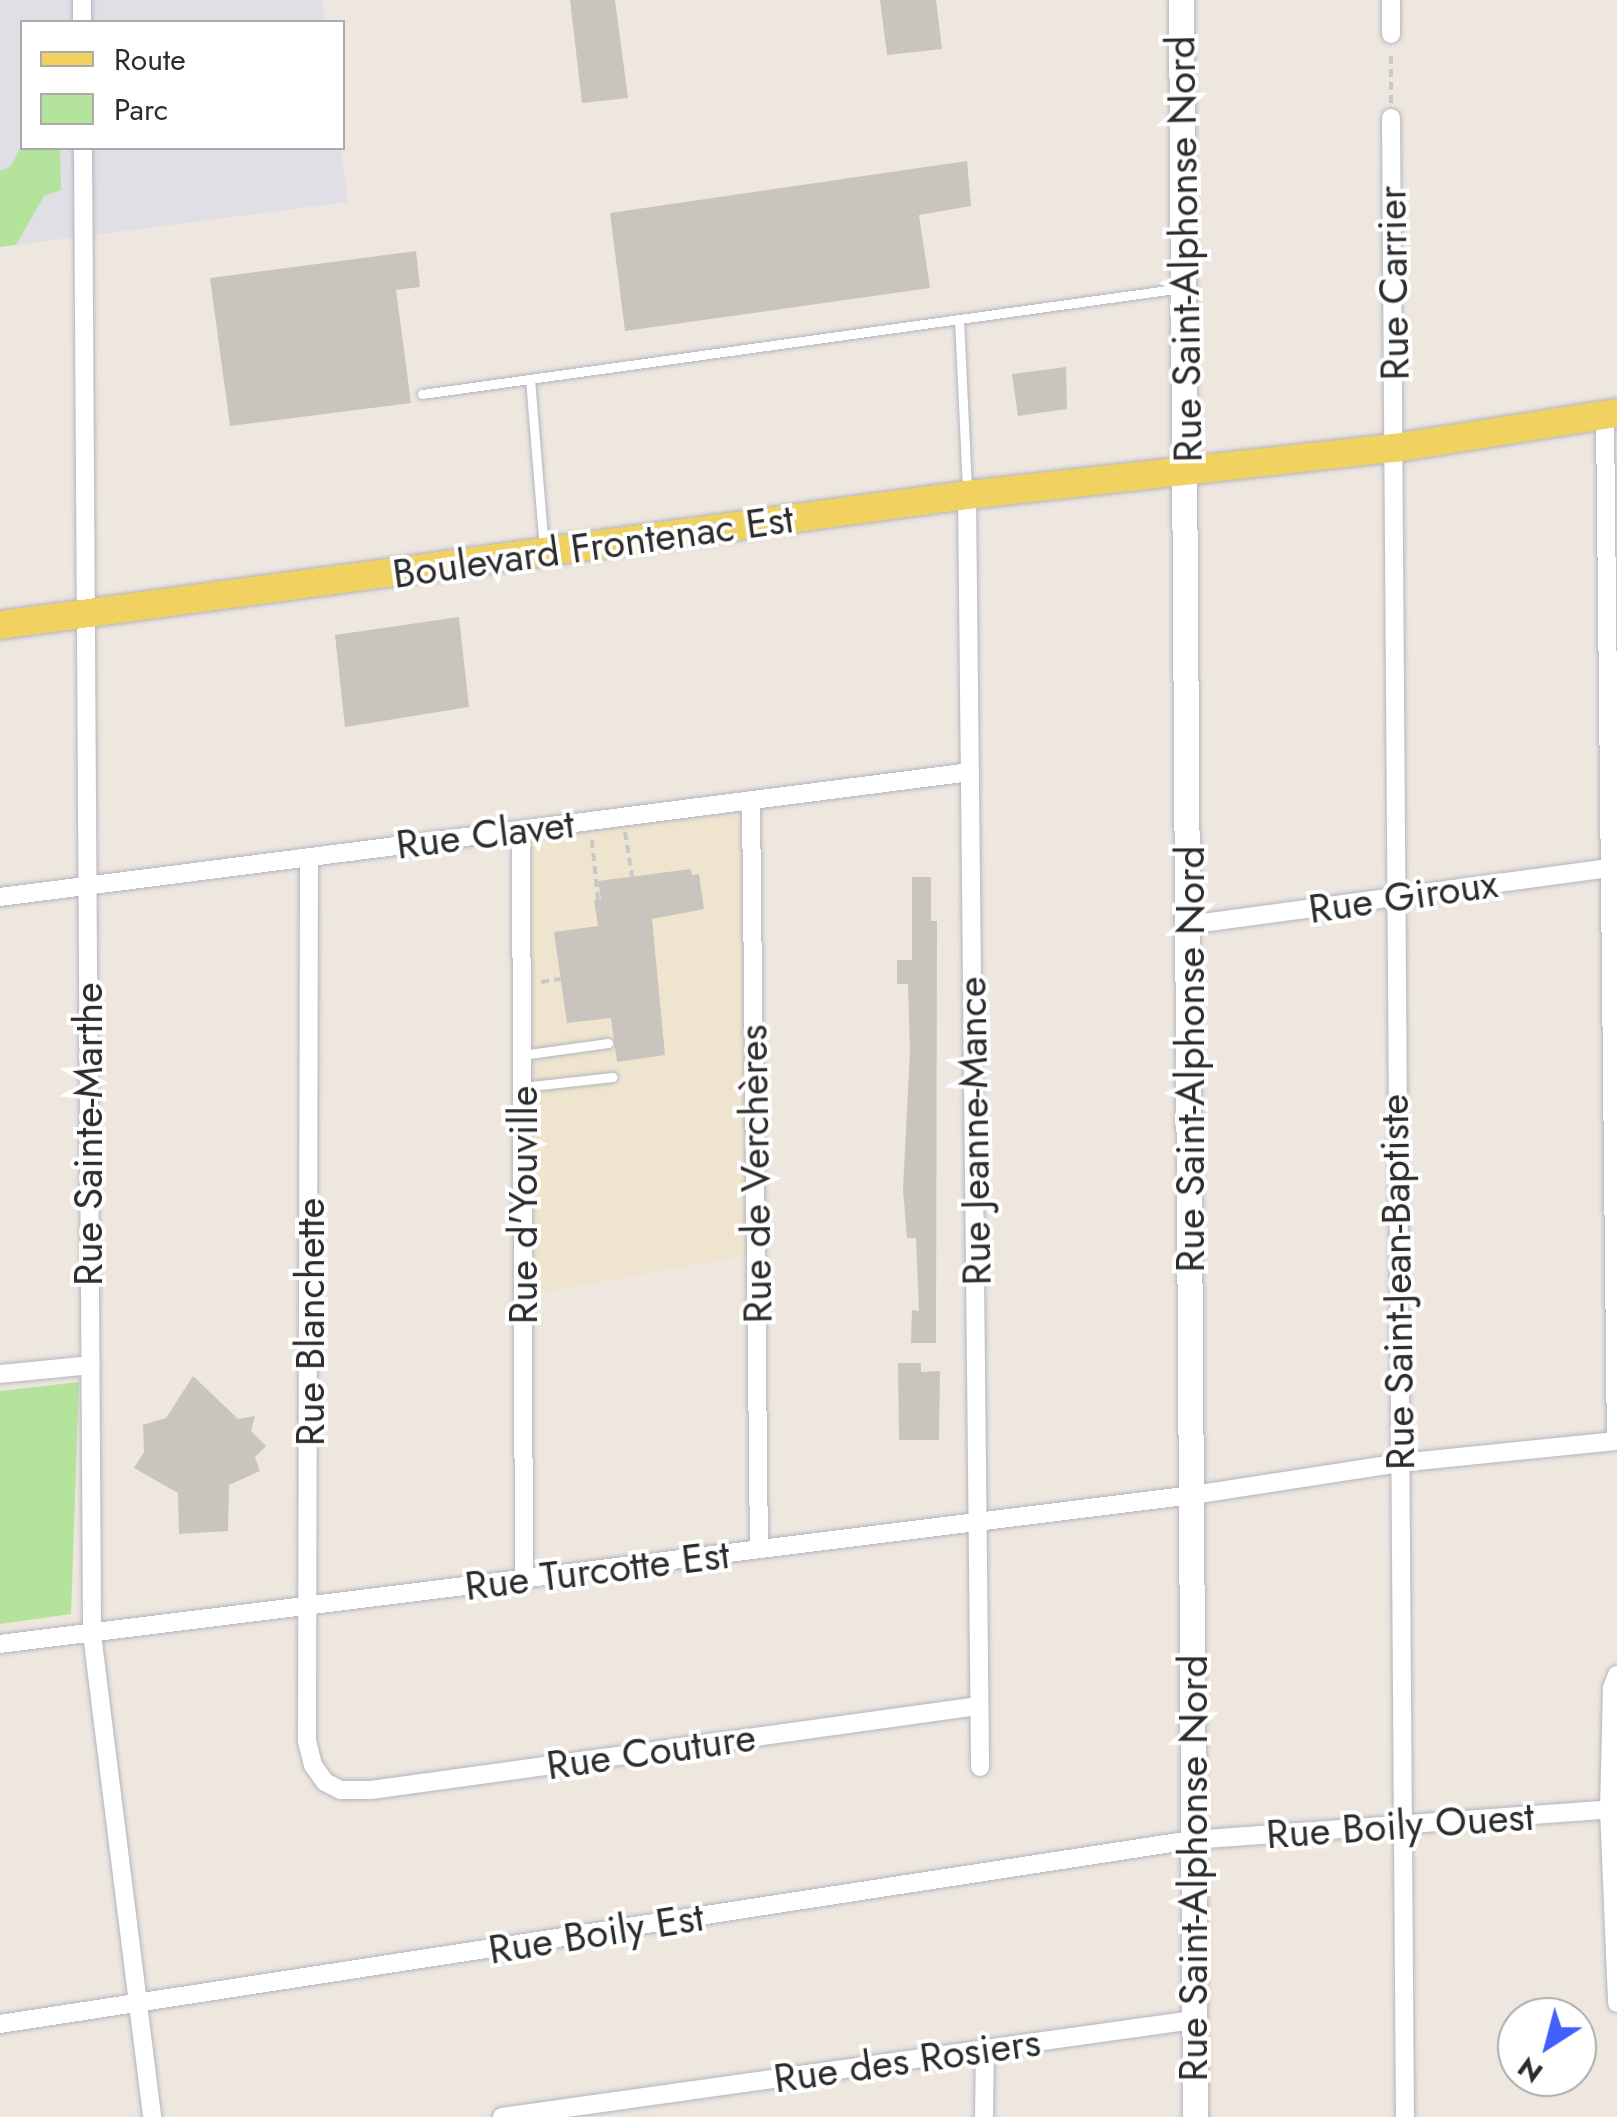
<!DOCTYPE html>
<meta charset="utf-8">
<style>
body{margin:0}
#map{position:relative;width:1617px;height:2117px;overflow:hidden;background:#eee7df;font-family:Jost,sans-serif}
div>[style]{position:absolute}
.industrial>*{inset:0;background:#e1dfe6}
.education>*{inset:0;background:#efe5cf}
.green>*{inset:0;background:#b4e49c}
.building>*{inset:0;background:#c9c4be}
.path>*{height:4px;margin-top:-2px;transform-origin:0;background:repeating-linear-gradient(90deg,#c8c8c8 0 8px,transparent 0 13px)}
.roads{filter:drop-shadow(0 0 2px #b2b5c0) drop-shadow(0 0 2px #b2b5c0)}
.lane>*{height:9px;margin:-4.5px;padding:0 4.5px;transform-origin:4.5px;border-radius:4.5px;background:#fff}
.street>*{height:18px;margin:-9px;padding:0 9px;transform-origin:9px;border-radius:9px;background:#fff}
.secondary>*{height:25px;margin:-12.5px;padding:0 12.5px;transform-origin:12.5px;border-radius:12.5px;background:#fff}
.primary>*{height:28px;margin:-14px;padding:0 14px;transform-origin:14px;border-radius:14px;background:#f1d160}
span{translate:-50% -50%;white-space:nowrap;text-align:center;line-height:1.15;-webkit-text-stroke:8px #fff;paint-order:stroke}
.street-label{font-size:40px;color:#2c2c2c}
.legend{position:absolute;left:20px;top:20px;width:325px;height:130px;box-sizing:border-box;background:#fff;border:2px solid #ababab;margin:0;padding:12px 18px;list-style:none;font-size:30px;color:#2c2c2c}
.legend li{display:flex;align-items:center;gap:20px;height:50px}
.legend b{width:50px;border:2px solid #ababab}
.north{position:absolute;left:1497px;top:1997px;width:100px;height:100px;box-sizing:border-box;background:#fff;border:2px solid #ababab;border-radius:50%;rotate:216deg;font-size:28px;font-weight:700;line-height:40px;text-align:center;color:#2c2c2c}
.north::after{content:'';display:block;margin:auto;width:35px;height:45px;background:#3f61fa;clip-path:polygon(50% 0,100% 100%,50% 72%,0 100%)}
</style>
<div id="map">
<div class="industrial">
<i style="clip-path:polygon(0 0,322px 0,325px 22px,22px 22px,22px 148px,341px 148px,348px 202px,0 247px)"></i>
</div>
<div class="education">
<i style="clip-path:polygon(751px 800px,756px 1254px,523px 1296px,521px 830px)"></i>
</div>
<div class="green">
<i style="clip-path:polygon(22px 145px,60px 148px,61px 190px,44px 196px,16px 245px,0 247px,0 171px,10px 167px)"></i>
<i style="clip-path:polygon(79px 1382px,71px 1614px,0 1624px,0 1391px)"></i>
</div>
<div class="building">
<i style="clip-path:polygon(570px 0,615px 0,628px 98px,582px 103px)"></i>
<i style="clip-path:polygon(880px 0,936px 0,942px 49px,887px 55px)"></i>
<i style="clip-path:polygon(967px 161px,971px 206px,919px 215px,930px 288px,625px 331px,610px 213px)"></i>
<i style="clip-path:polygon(416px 251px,420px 287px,396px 290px,411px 403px,230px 426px,210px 278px)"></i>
<i style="clip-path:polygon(1066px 367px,1067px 409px,1018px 416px,1012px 374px)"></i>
<i style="clip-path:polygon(459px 617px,469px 707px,345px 727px,335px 635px)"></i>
<i style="clip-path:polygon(691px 869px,692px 875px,699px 874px,704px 909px,652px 919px,665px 1055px,617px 1062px,611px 1018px,567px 1023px,554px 932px,598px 926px,594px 900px,601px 900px,598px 881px)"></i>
<i style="clip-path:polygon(912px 877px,931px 877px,931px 921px,937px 921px,936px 1343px,911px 1343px,912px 1310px,919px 1311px,916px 1238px,907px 1238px,903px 1189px,910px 1051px,908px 984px,897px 984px,897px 960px,912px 960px)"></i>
<i style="clip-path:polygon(898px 1363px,921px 1363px,921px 1372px,940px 1371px,939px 1440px,899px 1440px)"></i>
<i style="clip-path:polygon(193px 1376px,238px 1419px,255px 1416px,251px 1431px,266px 1446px,255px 1457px,260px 1471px,229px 1485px,228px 1531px,179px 1534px,178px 1493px,134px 1468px,144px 1452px,143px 1425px,166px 1418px)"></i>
</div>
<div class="path">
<i style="left:1391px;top:103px;width:50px;rotate:-90deg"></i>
<i style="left:625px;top:832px;width:45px;rotate:81deg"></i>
<i style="left:592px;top:840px;width:60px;rotate:84.3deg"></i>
<i style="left:541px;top:982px;width:20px;rotate:-9deg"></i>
</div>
<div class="roads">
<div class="lane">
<i style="left:959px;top:319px;width:172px;rotate:87.3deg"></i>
<i style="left:530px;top:379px;width:171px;rotate:85.3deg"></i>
<i style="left:422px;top:394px;width:767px;rotate:-7.94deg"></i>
<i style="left:522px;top:1055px;width:87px;rotate:-7.9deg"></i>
<i style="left:522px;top:1087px;width:91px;rotate:-6.3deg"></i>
</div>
<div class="street">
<i style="left:82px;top:0;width:22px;rotate:90deg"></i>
<i style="left:1391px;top:0;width:34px;rotate:90deg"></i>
<i style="left:1391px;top:118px;width:1999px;rotate:89.6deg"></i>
<i style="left:83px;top:148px;width:1486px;rotate:89.65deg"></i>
<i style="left:92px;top:1634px;width:487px;rotate:82.9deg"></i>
<i style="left:1605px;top:415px;width:1026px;rotate:89.39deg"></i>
<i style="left:967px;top:495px;width:1272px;rotate:89.41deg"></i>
<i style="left:751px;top:800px;width:749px;rotate:89.39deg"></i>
<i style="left:521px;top:830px;width:750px;rotate:89.77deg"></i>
<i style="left:309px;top:857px;width:884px;rotate:90.13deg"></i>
<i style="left:307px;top:1741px;width:25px;rotate:76deg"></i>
<i style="left:313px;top:1765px;width:21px;rotate:55deg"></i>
<i style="left:325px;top:1782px;width:18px;rotate:27deg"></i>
<i style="left:341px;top:1790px;width:30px"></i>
<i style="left:371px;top:1790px;width:614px;rotate:-7.87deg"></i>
<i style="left:0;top:897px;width:978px;rotate:-7.34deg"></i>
<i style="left:1188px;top:925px;width:433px;rotate:-7.7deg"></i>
<i style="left:0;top:1374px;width:91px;rotate:-5.6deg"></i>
<i style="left:0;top:1644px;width:1202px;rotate:-7.12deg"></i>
<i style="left:1193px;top:1495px;width:208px;rotate:-8.8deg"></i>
<i style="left:1399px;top:1463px;width:219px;rotate:-5.8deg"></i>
<i style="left:1617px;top:1675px;width:14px;rotate:111deg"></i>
<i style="left:1612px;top:1688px;width:121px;rotate:91.4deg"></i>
<i style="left:1609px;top:1809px;width:194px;rotate:87.6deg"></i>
<i style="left:0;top:2024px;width:1205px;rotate:-8.78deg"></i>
<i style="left:1191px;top:1840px;width:419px;rotate:-4.2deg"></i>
<i style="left:502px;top:2117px;width:698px;rotate:-7.99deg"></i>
<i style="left:984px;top:2117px;width:69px;rotate:-89.2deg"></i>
</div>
<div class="secondary">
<i style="left:1181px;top:0;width:2117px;rotate:89.62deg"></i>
</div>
<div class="primary">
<i style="left:0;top:625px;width:976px;rotate:-7.66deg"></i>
<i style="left:967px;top:495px;width:431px;rotate:-6.3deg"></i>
<i style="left:1395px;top:448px;width:225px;rotate:-9deg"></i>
</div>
</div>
<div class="street-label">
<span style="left:1184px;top:249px;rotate:-91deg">Rue Saint-Alphonse Nord</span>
<span style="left:1393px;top:283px;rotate:-91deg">Rue Carrier</span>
<span style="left:593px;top:546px;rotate:-8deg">Boulevard Frontenac Est</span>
<span style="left:485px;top:834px;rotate:-7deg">Rue Clavet</span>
<span style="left:1403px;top:896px;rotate:-8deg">Rue Giroux</span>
<span style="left:1190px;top:1059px;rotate:-90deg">Rue Saint-Alphonse Nord</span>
<span style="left:974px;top:1131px;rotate:-91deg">Rue Jeanne-Mance</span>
<span style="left:88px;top:1134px;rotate:-90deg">Rue Sainte-Marthe</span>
<span style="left:755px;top:1174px;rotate:-91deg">Rue de Verchères</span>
<span style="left:523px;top:1205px;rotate:-90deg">Rue d'Youville</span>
<span style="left:1397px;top:1282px;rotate:-91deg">Rue Saint-Jean-Baptiste</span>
<span style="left:310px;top:1322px;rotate:-90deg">Rue Blanchette</span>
<span style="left:597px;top:1570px;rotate:-7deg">Rue Turcotte Est</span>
<span style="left:651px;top:1751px;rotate:-8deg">Rue Couture</span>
<span style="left:1400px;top:1825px;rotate:-4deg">Rue Boily Ouest</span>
<span style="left:1193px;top:1868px;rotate:-90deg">Rue Saint-Alphonse Nord</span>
<span style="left:596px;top:1933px;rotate:-9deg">Rue Boily Est</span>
<span style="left:907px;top:2060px;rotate:-8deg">Rue des Rosiers</span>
</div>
<ul class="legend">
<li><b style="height:12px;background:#f1d160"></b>Route</li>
<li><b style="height:28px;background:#b4e49c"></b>Parc</li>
</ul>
<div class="north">N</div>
</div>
